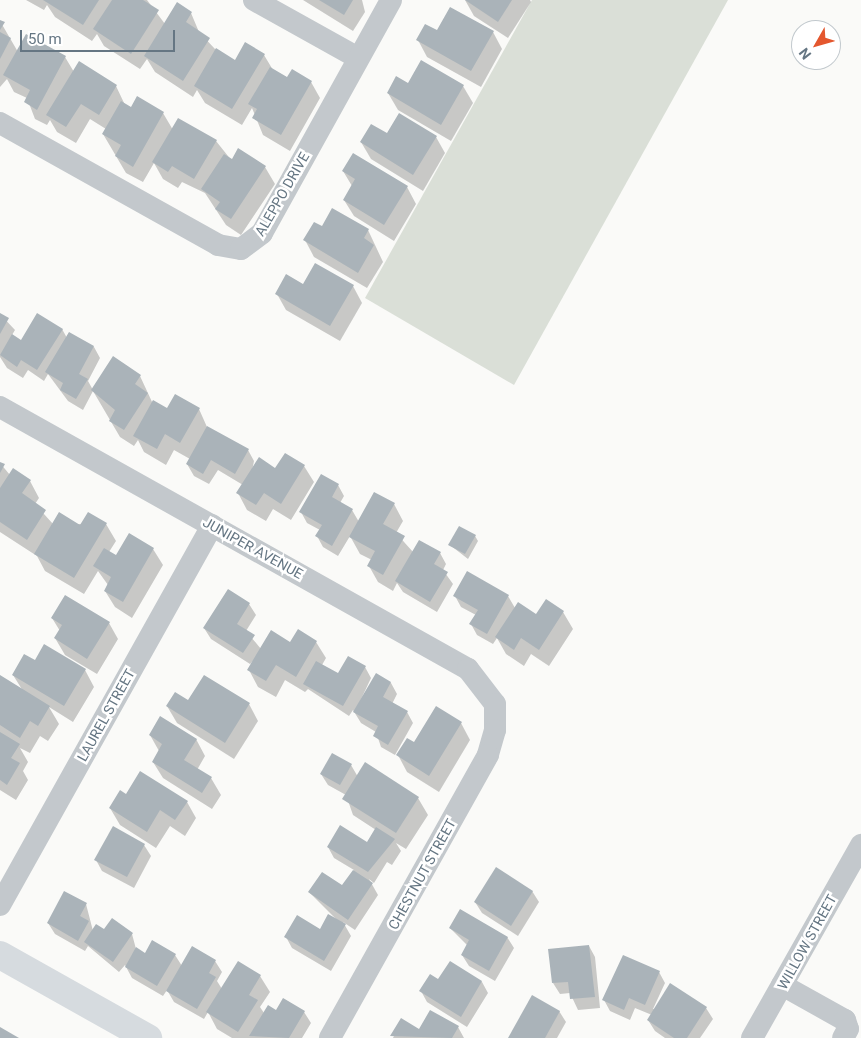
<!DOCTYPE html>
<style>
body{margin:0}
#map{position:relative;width:861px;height:1038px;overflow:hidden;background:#fafaf8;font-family:Roboto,sans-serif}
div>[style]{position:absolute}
.green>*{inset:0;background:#dadfd7}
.shadow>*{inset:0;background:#0003}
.building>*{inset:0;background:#aab3b9}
.minor>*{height:22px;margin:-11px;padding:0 11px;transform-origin:11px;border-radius:11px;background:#c3c8cc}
.major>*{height:28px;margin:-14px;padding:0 14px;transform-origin:14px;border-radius:14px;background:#d6dbdf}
span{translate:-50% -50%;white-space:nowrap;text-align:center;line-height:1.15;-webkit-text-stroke:5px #fff;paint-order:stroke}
.street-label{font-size:14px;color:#657683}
.north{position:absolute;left:791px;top:20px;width:50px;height:50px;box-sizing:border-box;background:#fff;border:1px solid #c1c8cd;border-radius:50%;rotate:232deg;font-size:14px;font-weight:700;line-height:20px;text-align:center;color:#657683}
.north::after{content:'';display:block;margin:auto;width:18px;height:22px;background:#e4572e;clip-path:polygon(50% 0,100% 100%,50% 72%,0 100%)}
.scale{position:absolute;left:20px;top:30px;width:155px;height:22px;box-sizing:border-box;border:2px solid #657683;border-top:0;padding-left:6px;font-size:15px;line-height:18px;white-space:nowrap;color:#657683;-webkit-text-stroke:4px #fff;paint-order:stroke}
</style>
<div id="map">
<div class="green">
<i style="clip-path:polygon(532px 0,728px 0,514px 385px,365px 298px)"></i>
</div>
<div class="shadow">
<i style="clip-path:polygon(26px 0,147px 0,165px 24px,191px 13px,199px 32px,215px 49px,235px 62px,264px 55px,273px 70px,288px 78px,311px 82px,320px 98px,290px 151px,263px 135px,252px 108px,242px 125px,205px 103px,197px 90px,193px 97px,155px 72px,147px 59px,140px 69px,104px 46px,97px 34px,92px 41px,55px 17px,47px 5px,44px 10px)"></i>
<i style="clip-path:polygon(303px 0,362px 0,365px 12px,353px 31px)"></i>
<i style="clip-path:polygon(465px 0,530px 0,531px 2px,508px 38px,474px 16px)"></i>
<i style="clip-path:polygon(0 21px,18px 52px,65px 57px,74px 72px,116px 86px,125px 105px,132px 108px,163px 113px,173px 130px,216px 141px,232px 161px,265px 167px,275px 184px,241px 235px,226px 225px,205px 193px,182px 182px,178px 188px,163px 179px,154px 163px,143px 182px,126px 173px,103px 134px,106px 129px,90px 119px,76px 143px,57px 132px,50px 120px,47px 125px,35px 119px,27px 98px,14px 92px,7px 79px,0 87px)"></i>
<i style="clip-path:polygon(493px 32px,502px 49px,481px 87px,427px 57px,418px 40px)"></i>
<i style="clip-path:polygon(409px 85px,463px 86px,473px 103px,451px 141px,398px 110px,388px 93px)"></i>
<i style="clip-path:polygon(387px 135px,436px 137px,445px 153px,423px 191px,371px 159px,361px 142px)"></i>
<i style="clip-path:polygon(343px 171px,407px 187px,416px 204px,394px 241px,354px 216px,344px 200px,352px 186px)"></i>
<i style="clip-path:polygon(322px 227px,368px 230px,383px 262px,367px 288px,314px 257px,305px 240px)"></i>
<i style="clip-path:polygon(303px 286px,353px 286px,362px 303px,340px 341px,286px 310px,277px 294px)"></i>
<i style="clip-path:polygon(0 314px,15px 330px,12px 335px,21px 341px,62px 329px,67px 338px,69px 333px,94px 347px,100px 358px,88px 381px,93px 390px,140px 376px,153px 404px,167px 409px,199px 409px,207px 427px,248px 450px,254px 461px,252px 471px,304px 466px,314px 482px,291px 520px,273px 509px,266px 521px,247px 510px,238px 493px,243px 485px,218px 470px,209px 484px,194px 476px,187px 464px,190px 459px,174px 450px,166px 465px,144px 452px,138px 440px,134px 446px,120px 437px,93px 391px,83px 410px,68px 401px,48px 374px,44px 381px,28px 370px,23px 378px,7px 368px,0 357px)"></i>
<i style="clip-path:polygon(0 463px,10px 475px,30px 481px,39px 498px,35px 504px,53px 524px,106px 524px,116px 541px,109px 552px,116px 556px,153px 549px,163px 565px,132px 618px,115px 607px,105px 591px,108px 585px,98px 571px,84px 594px,45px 571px,37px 556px,0 532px)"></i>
<i style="clip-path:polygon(338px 485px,344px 496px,340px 503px,352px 510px,359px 522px,394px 504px,403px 521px,396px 533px,413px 552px,440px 553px,446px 564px,443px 570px,453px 584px,437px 612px,403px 592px,397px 583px,393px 591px,378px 582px,369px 566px,372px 560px,360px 554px,350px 536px,338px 556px,323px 547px,317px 536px,320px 530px,307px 523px,301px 512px)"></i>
<i style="clip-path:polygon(475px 536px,478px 541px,468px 559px,450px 545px)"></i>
<i style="clip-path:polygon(228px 590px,249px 604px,256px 615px,246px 631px,261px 649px,316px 642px,326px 658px,322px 665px,338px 675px,365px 667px,371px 678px,356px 710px,376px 675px,391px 683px,397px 694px,392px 704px,407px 712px,413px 723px,395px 755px,381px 747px,376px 732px,361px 723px,353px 710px,349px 716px,308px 689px,305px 692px,285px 680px,276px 697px,258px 687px,249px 670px,256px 658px,250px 664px,211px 639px,204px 628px)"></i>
<i style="clip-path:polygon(455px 596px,508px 596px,515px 608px,537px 616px,563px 612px,573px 629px,549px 666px,531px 654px,524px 666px,506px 654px,497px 638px,493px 644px,477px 635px,471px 624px,476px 615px,461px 607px)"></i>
<i style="clip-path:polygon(52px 618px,109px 623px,118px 639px,97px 674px,65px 655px,55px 638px,60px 631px)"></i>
<i style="clip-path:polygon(35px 661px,85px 670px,94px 687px,73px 722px,49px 707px,59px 724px,48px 741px,40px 736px,30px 753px,20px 748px,28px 762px,23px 771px,28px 780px,16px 800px,0 790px,0 677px,23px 691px,13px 675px)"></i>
<i style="clip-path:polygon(249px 704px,258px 721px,234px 759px,177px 723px,167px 706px)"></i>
<i style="clip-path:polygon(461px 723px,470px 740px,439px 792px,407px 772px,398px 755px)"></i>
<i style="clip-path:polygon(150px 735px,196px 739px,205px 756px,197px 770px,211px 778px,221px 795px,212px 809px,163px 778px,153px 762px,159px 751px)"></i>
<i style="clip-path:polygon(351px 765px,358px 777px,418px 798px,428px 815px,406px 849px,396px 843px,401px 851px,392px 865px,387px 862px,374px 883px,369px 879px,378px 895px,355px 930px,343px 922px,351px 936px,331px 971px,292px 948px,286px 937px,320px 930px,337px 920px,310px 893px,342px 887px,354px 870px,334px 858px,328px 847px,368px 843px,376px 830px,353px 815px,346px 795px,328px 785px,321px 774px)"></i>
<i style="clip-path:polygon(126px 796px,187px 802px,196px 818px,185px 836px,170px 826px,156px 848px,120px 825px,110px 808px)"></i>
<i style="clip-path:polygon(144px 845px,151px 856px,134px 888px,102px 871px,96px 860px)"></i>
<i style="clip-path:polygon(532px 891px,539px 902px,518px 936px,482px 913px,475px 902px)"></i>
<i style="clip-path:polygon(86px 904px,93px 931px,132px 934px,136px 949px,145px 954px,175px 955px,182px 966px,192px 948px,215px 961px,222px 972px,217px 981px,222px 989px,260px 976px,270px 992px,260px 1007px,264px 1013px,276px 1012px,284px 999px,304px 1012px,311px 1023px,302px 1038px,232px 1038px,217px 1029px,208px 1012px,204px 1019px,174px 1002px,167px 990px,163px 996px,132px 978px,125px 965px,119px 972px,88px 946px,85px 951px,55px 934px,48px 923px)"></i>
<i style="clip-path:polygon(450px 928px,507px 937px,514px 948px,495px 981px,469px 966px,462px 955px,468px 946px)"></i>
<i style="clip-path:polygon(589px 946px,595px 957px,600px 1008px,578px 1010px,570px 993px,560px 994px,553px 983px)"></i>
<i style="clip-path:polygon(450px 962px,482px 982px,488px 993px,467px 1027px,427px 1002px,421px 991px,439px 981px)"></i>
<i style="clip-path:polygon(659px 972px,665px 983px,653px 1009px,706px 1008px,713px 1019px,700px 1038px,665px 1038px,655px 1031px,648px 1020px,652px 1015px,635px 1008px,630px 1020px,610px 1011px,604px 1000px)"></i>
<i style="clip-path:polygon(559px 1011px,566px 1022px,557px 1038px,509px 1038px)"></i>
<i style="clip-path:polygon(401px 1020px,420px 1030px,458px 1027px,464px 1038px,393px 1038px)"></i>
</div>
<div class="building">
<i style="clip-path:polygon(43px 0,99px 0,83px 25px)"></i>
<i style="clip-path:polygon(112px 0,143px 0,159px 10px,131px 54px,93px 29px)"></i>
<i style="clip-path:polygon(319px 0,353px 0,344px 15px)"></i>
<i style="clip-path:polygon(465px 0,512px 0,498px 22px)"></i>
<i style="clip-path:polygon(177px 2px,192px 12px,186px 22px,210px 38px,183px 81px,144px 56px)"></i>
<i style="clip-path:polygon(450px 7px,494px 31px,471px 71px,416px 40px,425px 24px,437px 30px)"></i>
<i style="clip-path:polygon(0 20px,5px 22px,0 30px)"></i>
<i style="clip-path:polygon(0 32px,11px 38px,0 59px)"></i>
<i style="clip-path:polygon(26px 34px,66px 56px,37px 110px,24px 102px,30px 90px,3px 75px)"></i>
<i style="clip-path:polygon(245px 42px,265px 54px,232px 109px,194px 86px,216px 48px,235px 60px)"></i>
<i style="clip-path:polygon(421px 60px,464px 85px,441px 125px,387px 93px,396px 76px,408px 83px)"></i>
<i style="clip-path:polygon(79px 61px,117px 85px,99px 115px,81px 104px,66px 127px,46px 115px)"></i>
<i style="clip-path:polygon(270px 67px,287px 77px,292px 69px,312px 81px,281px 135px,252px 118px,257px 109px,248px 104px)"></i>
<i style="clip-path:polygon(137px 96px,164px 112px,133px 167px,115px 156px,121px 145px,102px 134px,121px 101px,131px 107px)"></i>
<i style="clip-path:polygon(399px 113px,437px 136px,413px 175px,360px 142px,371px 124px,387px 133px)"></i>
<i style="clip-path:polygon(178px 118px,217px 140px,194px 179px,172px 166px,168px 172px,152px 162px)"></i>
<i style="clip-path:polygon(238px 148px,266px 166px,231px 219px,215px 209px,220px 202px,201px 189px,224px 154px,232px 159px)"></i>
<i style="clip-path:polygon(353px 153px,408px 186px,384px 225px,343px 200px,355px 179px,342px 171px)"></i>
<i style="clip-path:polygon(332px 208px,369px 229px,364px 238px,374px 245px,358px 273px,303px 240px,314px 222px,322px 226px)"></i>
<i style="clip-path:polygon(315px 263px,354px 285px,330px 326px,275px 294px,286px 274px,303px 284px)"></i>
<i style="clip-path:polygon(0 313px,9px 318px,0 334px)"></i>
<i style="clip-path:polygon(37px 313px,63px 329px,37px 370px,21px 360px,17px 367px,0 355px,12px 334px,21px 340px)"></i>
<i style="clip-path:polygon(69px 332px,94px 346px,79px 374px,88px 379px,76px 399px,60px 390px,63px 383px,45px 372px)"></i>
<i style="clip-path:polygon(113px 356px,141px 375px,135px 384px,148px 393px,124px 430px,109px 421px,115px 410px,91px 390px)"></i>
<i style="clip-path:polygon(175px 394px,200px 408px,180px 443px,165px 434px,157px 449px,133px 436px,153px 400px,167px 408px)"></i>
<i style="clip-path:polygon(207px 426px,249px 449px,235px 474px,211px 460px,203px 474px,186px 464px)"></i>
<i style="clip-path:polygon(285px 453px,305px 465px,281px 504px,264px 493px,256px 505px,236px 493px,259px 457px,275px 468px)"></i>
<i style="clip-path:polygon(0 462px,5px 464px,0 473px)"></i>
<i style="clip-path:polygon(13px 468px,31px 480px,22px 493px,46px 510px,27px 540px,0 522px,0 488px)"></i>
<i style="clip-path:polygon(321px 474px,339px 484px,332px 497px,353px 509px,332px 546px,315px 536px,322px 525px,299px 512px)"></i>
<i style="clip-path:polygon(374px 492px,395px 503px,383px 524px,405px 536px,383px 575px,367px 566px,375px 551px,349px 537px)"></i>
<i style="clip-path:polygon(59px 512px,80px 525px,88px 512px,107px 523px,74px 578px,34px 554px)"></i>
<i style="clip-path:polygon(459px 526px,476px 535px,465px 554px,448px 545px)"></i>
<i style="clip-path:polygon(129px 533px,154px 548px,123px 602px,104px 591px,111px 577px,93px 566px,104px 548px,116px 555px)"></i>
<i style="clip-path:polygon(419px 540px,441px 552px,434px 564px,448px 572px,430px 602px,395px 581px)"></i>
<i style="clip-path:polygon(467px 571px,509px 595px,487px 634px,469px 624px,478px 610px,453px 596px)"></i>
<i style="clip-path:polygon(228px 589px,250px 603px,237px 624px,255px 635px,243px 653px,203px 628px)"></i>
<i style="clip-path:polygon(65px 595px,110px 622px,87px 659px,54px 638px,62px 625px,51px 618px)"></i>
<i style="clip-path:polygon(546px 599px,564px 611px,539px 650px,521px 638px,514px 650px,495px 637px,518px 602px,536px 614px)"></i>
<i style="clip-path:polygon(298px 629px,317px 641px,296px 677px,276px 665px,266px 681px,247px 670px,271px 630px,290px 642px)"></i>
<i style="clip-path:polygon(44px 644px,86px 669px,64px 706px,12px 675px,24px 654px,35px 660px)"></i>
<i style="clip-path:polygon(348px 656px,366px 666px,343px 706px,303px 684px,316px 661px,338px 673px)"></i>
<i style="clip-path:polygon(376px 673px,391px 682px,383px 697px,408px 711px,388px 745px,373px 736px,378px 726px,353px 712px)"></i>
<i style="clip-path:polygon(0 675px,50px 706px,38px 726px,30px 721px,20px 738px,0 725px)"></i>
<i style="clip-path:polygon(204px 675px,250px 703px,225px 743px,166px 706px,175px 692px,188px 700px)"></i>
<i style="clip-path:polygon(436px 706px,462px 722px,429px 776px,396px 755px,407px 738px,414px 742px)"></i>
<i style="clip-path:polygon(160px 716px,197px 739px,184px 760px,212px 777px,202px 793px,152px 762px,162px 744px,149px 735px)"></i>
<i style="clip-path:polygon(0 732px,20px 744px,11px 758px,20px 763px,7px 785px,0 780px)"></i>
<i style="clip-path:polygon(332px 753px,352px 764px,340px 785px,320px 774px)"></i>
<i style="clip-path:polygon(365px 762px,419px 797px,396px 833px,342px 799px)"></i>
<i style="clip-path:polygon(140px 771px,188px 801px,175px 820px,160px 810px,147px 832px,109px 808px,120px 790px,126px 794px)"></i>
<i style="clip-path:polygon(340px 825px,367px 842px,376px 827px,395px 839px,368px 872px,327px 847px)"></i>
<i style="clip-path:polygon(113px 826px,145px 844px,127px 877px,94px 860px)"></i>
<i style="clip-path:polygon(496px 867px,533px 891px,511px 926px,474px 902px)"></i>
<i style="clip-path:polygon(353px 870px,373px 883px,348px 920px,308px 892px,322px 872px,342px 885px)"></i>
<i style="clip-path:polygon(64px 891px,87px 903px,80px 916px,89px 921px,78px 941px,47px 923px)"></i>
<i style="clip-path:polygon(460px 909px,508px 937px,489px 971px,461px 955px,469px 940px,449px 928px)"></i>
<i style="clip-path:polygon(328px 914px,346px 924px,324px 961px,284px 937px,297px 915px,320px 929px)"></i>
<i style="clip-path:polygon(112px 918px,133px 933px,113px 962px,84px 942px,96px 924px,104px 929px)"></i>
<i style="clip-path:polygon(152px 940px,176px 954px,157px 986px,125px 967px,136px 947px,145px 953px)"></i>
<i style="clip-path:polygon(589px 945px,595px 997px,570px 999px,568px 982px,552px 983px,548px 949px)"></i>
<i style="clip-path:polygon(192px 946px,216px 960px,209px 973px,216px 977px,197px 1009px,166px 991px)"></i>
<i style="clip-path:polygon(623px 955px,660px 971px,645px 1005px,629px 998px,624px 1010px,602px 1000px)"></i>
<i style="clip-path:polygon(238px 961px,261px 975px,249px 995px,258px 1000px,238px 1032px,206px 1012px)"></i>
<i style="clip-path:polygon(450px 961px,482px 981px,461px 1017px,419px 991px,430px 974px,438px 979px)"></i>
<i style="clip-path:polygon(670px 983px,707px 1007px,687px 1038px,674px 1038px,647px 1020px)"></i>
<i style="clip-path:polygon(532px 995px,560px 1011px,545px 1038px,508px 1038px)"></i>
<i style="clip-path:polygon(283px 998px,305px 1011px,289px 1038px,249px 1036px,268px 1005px,276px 1010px)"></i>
<i style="clip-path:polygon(430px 1010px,459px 1026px,452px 1038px,390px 1036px,401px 1018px,419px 1029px)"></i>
<i style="clip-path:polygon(0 1027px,19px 1038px,0 1038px)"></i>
</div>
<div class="minor">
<i style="left:254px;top:0;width:119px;rotate:29.1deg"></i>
<i style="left:0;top:123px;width:250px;rotate:29.2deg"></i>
<i style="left:218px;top:245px;width:23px;rotate:10deg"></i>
<i style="left:241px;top:249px;width:26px;rotate:-37deg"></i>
<i style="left:262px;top:233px;width:266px;rotate:-61deg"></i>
<i style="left:0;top:407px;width:536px;rotate:29.24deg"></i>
<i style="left:468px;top:669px;width:44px;rotate:52.4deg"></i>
<i style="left:495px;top:704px;width:26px;rotate:90deg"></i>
<i style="left:495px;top:730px;width:26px;rotate:106deg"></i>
<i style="left:488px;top:755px;width:324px;rotate:119.2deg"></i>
<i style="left:0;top:905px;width:435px;rotate:-60.8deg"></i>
<i style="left:782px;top:985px;width:72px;rotate:29.1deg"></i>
<i style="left:845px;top:1020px;width:9px;rotate:72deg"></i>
<i style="left:848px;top:1029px;width:10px;rotate:119deg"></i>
<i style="left:752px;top:1038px;width:222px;rotate:-60.5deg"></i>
</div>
<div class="major">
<i style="left:0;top:955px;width:170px;rotate:29.3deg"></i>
</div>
<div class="street-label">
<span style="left:282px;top:194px;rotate:-60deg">ALEPPO DRIVE</span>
<span style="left:253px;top:548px;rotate:29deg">JUNIPER AVENUE</span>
<span style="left:106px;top:715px;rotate:-61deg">LAUREL STREET</span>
<span style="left:422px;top:874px;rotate:-61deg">CHESTNUT STREET</span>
<span style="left:807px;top:942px;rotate:-61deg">WILLOW STREET</span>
</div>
<div class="north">N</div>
<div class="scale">50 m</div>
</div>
